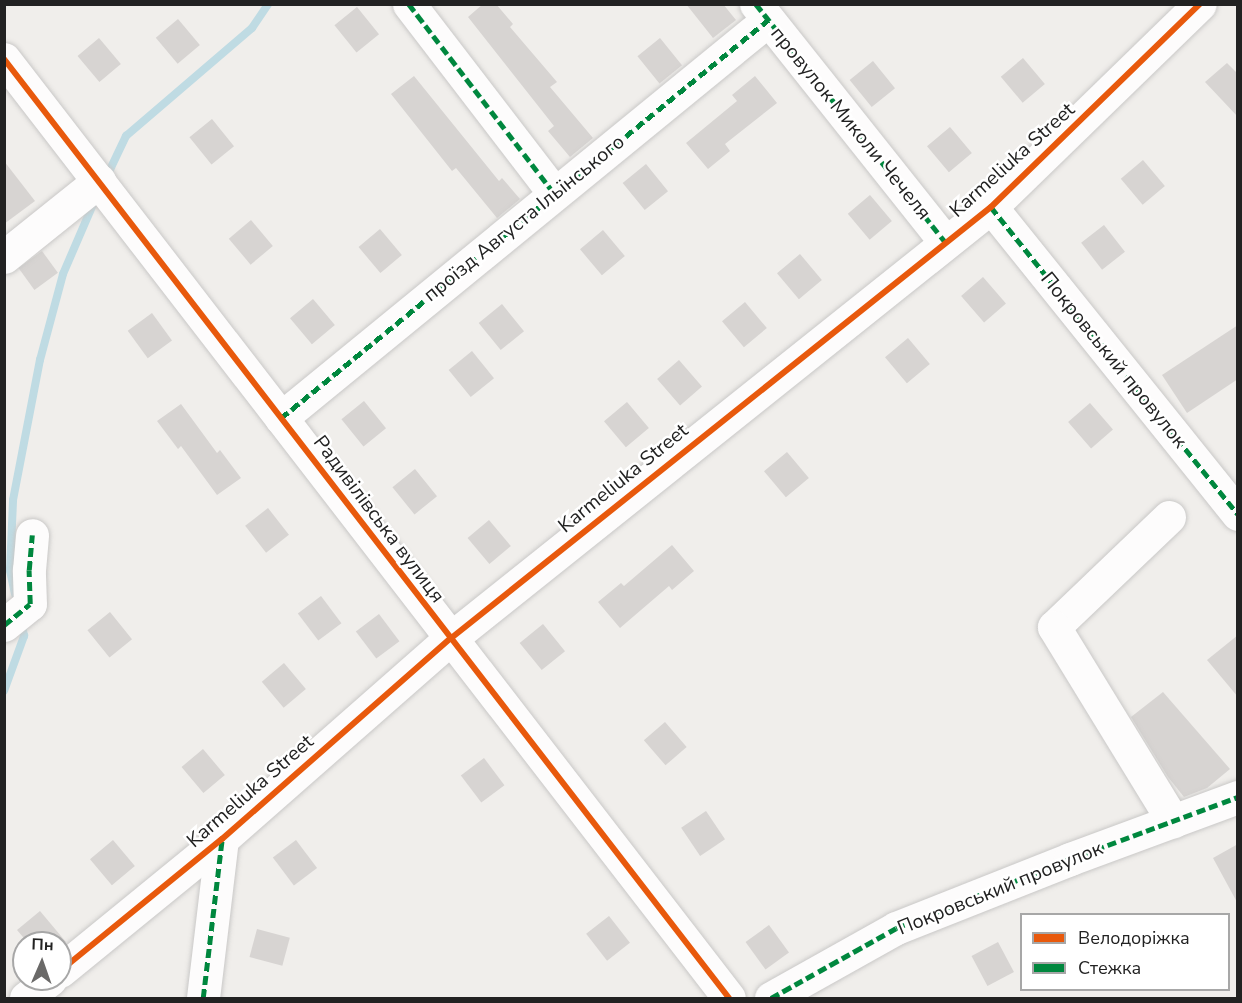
<!DOCTYPE html>
<html>
<head>
<meta charset="utf-8">
<style>
  body { margin:0 }
  #map { position:relative; width:1242px; height:1003px; overflow:hidden; background:#f0eeeb; font-family:"Nunito Sans",sans-serif }
  div>[style] { position:absolute }
  [style*='--x'] { left:calc(var(--x)*1px); top:calc(var(--y)*1px); width:calc(var(--w)*1px); rotate:calc(var(--a)*1deg) }
  .stream>* { height:8px; margin:-4px; padding:0 4px; transform-origin:4px; border-radius:4px; background:#bfdbe3 }
  .building>* { inset:0; background:#d7d4d2; transform-origin:0 0 }
  .roads { filter:drop-shadow(0 0 2px #c9c8c7) drop-shadow(0 0 2px #c9c8c7) }
  .minor>* { height:33px; margin:-16.5px; padding:0 16.5px; transform-origin:16.5px; border-radius:16.5px; background:#fdfcfc }
  .quiet>* { height:4.5px; margin-top:-2.25px; transform-origin:0; background:repeating-linear-gradient(90deg,#00873e 0 9px,transparent 0 13.5px) }
  .cycleway>* { height:6px; margin:-3px; padding:0 3px; transform-origin:3px; border-radius:3px; background:#e8590c }
  span { translate:-50% -50%; white-space:nowrap; text-align:center; line-height:1.15; -webkit-text-stroke:5px #fff; paint-order:stroke }
  .street-label { font-size:20px; color:#222 }
  .frame { position:absolute; inset:0; border:6px solid #222; pointer-events:none }
  .legend { position:absolute; left:1020px; top:913px; width:210px; height:78px; box-sizing:border-box; background:#fff; border:2px solid #a7a7a7; margin:0; padding:8px 10px; list-style:none; font-size:18px; color:#222 }
  .legend li { display:flex; align-items:center; gap:12px; height:30px }
  .legend b { width:30px; border:2px solid #a7a7a7 }
  .north { position:absolute; left:12px; top:931px; width:60px; height:60px; box-sizing:border-box; background:#fff; border:2px solid #a7a7a7; border-radius:50%; rotate:2deg; font-size:16px; font-weight:700; line-height:24px; text-align:center; color:#222 }
  .north::after { content:''; display:block; margin:auto; width:21px; height:27px; background:#6a6968; clip-path:polygon(50% 0,100% 100%,50% 72%,0 100%) }
</style>
</head>
<body>
<div id="map">
  <div class="stream">
    <div style="--x:106;--y:178;--w:47;--a:-64.5"></div>
    <div style="--x:126;--y:136;--w:166;--a:-40.6"></div>
    <div style="--x:252;--y:28;--w:29;--a:-56"></div>
    <div style="--x:15;--y:594;--w:25;--a:-102"></div>
    <div style="--x:10;--y:570;--w:70;--a:-87.5"></div>
    <div style="--x:13;--y:500;--w:143;--a:-79.1"></div>
    <div style="--x:40;--y:360;--w:89;--a:-75"></div>
    <div style="--x:63;--y:274;--w:78;--a:-66.7"></div>
    <div style="--x:4;--y:691;--w:59;--a:-70"></div>
    <div style="--x:24;--y:636;--w:15;--a:-101"></div>
  </div>
  <div class="building">
    <div style="clip-path:polygon(483px 4px,496px 4px,513px 24px,510px 27px,557px 82px,550px 87px,593px 138px,570px 157px,548px 131px,554px 126px,468px 17px)"></div>
    <div style="clip-path:polygon(686px 4px,723px 4px,736px 20px,713px 38px)"></div>
    <div style="left:357px;top:7px;width:35px;height:29px;rotate:51deg"></div>
    <div style="left:178px;top:19px;width:34px;height:29px;rotate:50deg"></div>
    <div style="left:99px;top:38px;width:34px;height:28px;rotate:50deg"></div>
    <div style="left:660px;top:38px;width:35px;height:29px;rotate:51deg"></div>
    <div style="left:1023px;top:58px;width:34px;height:29px;rotate:50deg"></div>
    <div style="left:873px;top:61px;width:35px;height:30px;rotate:51deg"></div>
    <div style="clip-path:polygon(1227px 63px,1238px 74px,1238px 117px,1205px 82px)"></div>
    <div style="clip-path:polygon(414px 76px,499px 181px,502px 178px,520px 199px,497px 218px,456px 168px,452px 171px,391px 94px)"></div>
    <div style="clip-path:polygon(755px 76px,777px 103px,725px 144px,730px 151px,708px 169px,686px 143px,737px 101px,732px 95px)"></div>
    <div style="left:212px;top:119px;width:35px;height:29px;rotate:51deg"></div>
    <div style="left:950px;top:127px;width:34px;height:30px;rotate:50deg"></div>
    <div style="left:1143px;top:160px;width:34px;height:29px;rotate:50deg"></div>
    <div style="clip-path:polygon(4px 161px,35px 201px,4px 224px)"></div>
    <div style="left:646px;top:164px;width:35px;height:30px;rotate:51deg"></div>
    <div style="left:870px;top:195px;width:34px;height:29px;rotate:50deg"></div>
    <div style="left:251px;top:220px;width:34px;height:29px;rotate:50deg"></div>
    <div style="left:1104px;top:225px;width:34px;height:29px;rotate:52deg"></div>
    <div style="left:380px;top:229px;width:34px;height:28px;rotate:50deg"></div>
    <div style="left:603px;top:230px;width:34px;height:30px;rotate:50deg"></div>
    <div style="left:42px;top:251px;width:27px;height:29px;rotate:54deg"></div>
    <div style="left:800px;top:254px;width:34px;height:30px;rotate:50deg"></div>
    <div style="left:983px;top:277px;width:35px;height:29px;rotate:49deg"></div>
    <div style="left:313px;top:299px;width:34px;height:30px;rotate:50deg"></div>
    <div style="left:745px;top:302px;width:34px;height:30px;rotate:50deg"></div>
    <div style="left:502px;top:304px;width:35px;height:30px;rotate:51deg"></div>
    <div style="left:152px;top:313px;width:34px;height:30px;rotate:54deg"></div>
    <div style="clip-path:polygon(1238px 325px,1238px 379px,1187px 413px,1162px 375px)"></div>
    <div style="left:908px;top:338px;width:34px;height:30px;rotate:50deg"></div>
    <div style="left:472px;top:351px;width:35px;height:30px;rotate:51deg"></div>
    <div style="left:679px;top:360px;width:35px;height:29px;rotate:49deg"></div>
    <div style="left:364px;top:401px;width:35px;height:29px;rotate:51deg"></div>
    <div style="left:627px;top:402px;width:34px;height:30px;rotate:50deg"></div>
    <div style="left:1090px;top:403px;width:35px;height:29px;rotate:49deg"></div>
    <div style="clip-path:polygon(181px 404px,217px 453px,220px 450px,241px 478px,217px 495px,181px 446px,178px 449px,157px 421px)"></div>
    <div style="left:787px;top:452px;width:34px;height:30px;rotate:50deg"></div>
    <div style="left:415px;top:469px;width:35px;height:29px;rotate:51deg"></div>
    <div style="left:268px;top:508px;width:34px;height:29px;rotate:52deg"></div>
    <div style="left:489px;top:520px;width:34px;height:28px;rotate:50deg"></div>
    <div style="clip-path:polygon(672px 545px,694px 571px,672px 590px,669px 586px,620px 628px,598px 602px,621px 583px,624px 586px)"></div>
    <div style="left:321px;top:596px;width:34px;height:29px;rotate:53deg"></div>
    <div style="left:110px;top:612px;width:35px;height:29px;rotate:51deg"></div>
    <div style="left:379px;top:614px;width:34px;height:29px;rotate:53deg"></div>
    <div style="left:543px;top:624px;width:35px;height:30px;rotate:51deg"></div>
    <div style="clip-path:polygon(1238px 635px,1238px 697px,1207px 660px)"></div>
    <div style="left:284px;top:663px;width:34px;height:29px;rotate:50deg"></div>
    <div style="clip-path:polygon(1163px 692px,1230px 769px,1207px 788px,1184px 797px,1168px 777px,1131px 717px)"></div>
    <div style="left:665px;top:722px;width:33px;height:28px;rotate:49deg"></div>
    <div style="left:203px;top:749px;width:34px;height:28px;rotate:50deg"></div>
    <div style="left:484px;top:758px;width:34px;height:29px;rotate:53deg"></div>
    <div style="left:706px;top:811px;width:34px;height:30px;rotate:56deg"></div>
    <div style="left:113px;top:840px;width:34px;height:30px;rotate:50deg"></div>
    <div style="left:296px;top:840px;width:35px;height:29px;rotate:53deg"></div>
    <div style="clip-path:polygon(1238px 844px,1238px 904px,1213px 858px)"></div>
    <div style="clip-path:polygon(40px 911px,66px 942px,65px 943px,28px 943px,17px 930px)"></div>
    <div style="left:609px;top:916px;width:34px;height:29px;rotate:52deg"></div>
    <div style="left:769px;top:925px;width:34px;height:29px;rotate:54deg"></div>
    <div style="left:257px;top:929px;width:34px;height:29px;rotate:15deg"></div>
    <div style="left:998px;top:942px;width:34px;height:30px;rotate:62deg"></div>
  </div>
  <div class="roads">
    <div class="minor">
      <div style="--x:409;--y:4;--w:238;--a:52.5"></div>
      <div style="--x:756;--y:4;--w:304;--a:51.5"></div>
      <div style="--x:4;--y:59;--w:1186;--a:52.33"></div>
      <div style="--x:991;--y:207;--w:394;--a:51.2"></div>
      <div style="--x:4;--y:257;--w:122;--a:-38.7"></div>
      <div style="--x:281;--y:418;--w:629;--a:-39.26"></div>
      <div style="--x:1169;--y:517;--w:159;--a:136.3"></div>
      <div style="--x:1054;--y:627;--w:228;--a:58.5"></div>
      <div style="--x:4;--y:625;--w:33;--a:-39"></div>
      <div style="--x:30;--y:604;--w:34;--a:-92"></div>
      <div style="--x:29;--y:570;--w:35;--a:-85"></div>
      <div style="--x:60;--y:971;--w:209;--a:-39.2"></div>
      <div style="--x:222;--y:839;--w:303;--a:-41.3"></div>
      <div style="--x:450;--y:639;--w:692;--a:-38.61"></div>
      <div style="--x:991;--y:207;--w:291;--a:-44.2"></div>
      <div style="--x:26;--y:998;--w:31;--a:-38"></div>
      <div style="--x:203;--y:998;--w:160;--a:-83.2"></div>
      <div style="--x:771;--y:998;--w:143;--a:-29.2"></div>
      <div style="--x:896;--y:928;--w:187;--a:-21.6"></div>
      <div style="--x:1070;--y:859;--w:179;--a:-20.3"></div>
    </div>
  </div>
  <div class="quiet">
    <div style="--x:409;--y:4;--w:238;--a:52.5"></div>
    <div style="--x:756;--y:4;--w:304;--a:51.5"></div>
    <div style="--x:991;--y:207;--w:394;--a:51.2"></div>
    <div style="--x:281;--y:418;--w:629;--a:-39.26"></div>
    <div style="--x:4;--y:625;--w:33;--a:-39"></div>
    <div style="--x:30;--y:604;--w:34;--a:-92"></div>
    <div style="--x:29;--y:570;--w:35;--a:-85"></div>
    <div style="--x:203;--y:998;--w:160;--a:-83.2"></div>
    <div style="--x:771;--y:998;--w:143;--a:-29.2"></div>
    <div style="--x:896;--y:928;--w:187;--a:-21.6"></div>
    <div style="--x:1070;--y:859;--w:179;--a:-20.3"></div>
  </div>
  <div class="cycleway">
    <div style="--x:4;--y:59;--w:1186;--a:52.33"></div>
    <div style="--x:60;--y:971;--w:209;--a:-39.2"></div>
    <div style="--x:222;--y:839;--w:303;--a:-41.3"></div>
    <div style="--x:450;--y:639;--w:692;--a:-38.61"></div>
    <div style="--x:991;--y:207;--w:291;--a:-44.2"></div>
  </div>
  <div class="street-label">
    <span style="left:851px;top:123px;rotate:51deg">провулок Миколи Чечеля</span>
    <span style="left:1012px;top:160px;rotate:-42deg">Karmeliuka Street</span>
    <span style="left:524px;top:218px;rotate:-39deg">проїзд Августа Ільїнського</span>
    <span style="left:1114px;top:360px;rotate:51deg">Покровський провулок</span>
    <span style="left:623px;top:478px;rotate:-39deg">Karmeliuka Street</span>
    <span style="left:379px;top:519px;rotate:53deg">Радивілівська вулиця</span>
    <span style="left:250px;top:791px;rotate:-41deg">Karmeliuka Street</span>
    <span style="left:1000px;top:888px;rotate:-22deg">Покровський провулок</span>
  </div>
  <div class="frame"></div>
  <ul class="legend">
  <li><b style="height:8px;background:#e8590c"></b>Велодоріжка</li>
  <li><b style="height:8px;background:#00873e"></b>Стежка</li>
  </ul>
  <div class="north">Пн</div>
</div>
</body>
</html>
